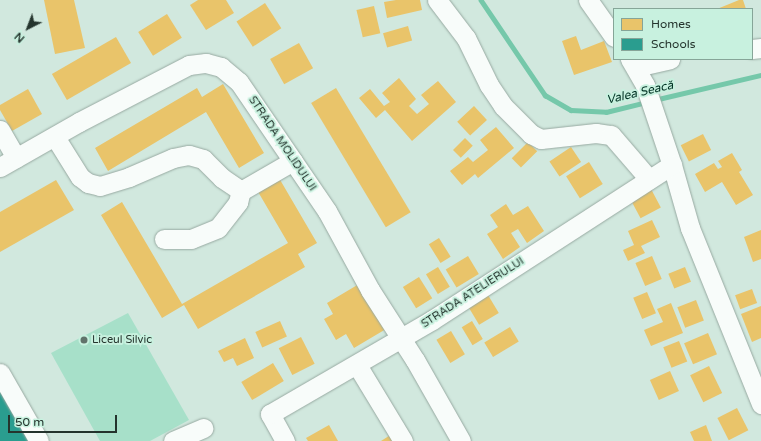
<!DOCTYPE html>
<html>
<head>
<meta charset="utf-8">
<style>
  body { margin:0 }
  #map { position:relative; width:761px; height:441px; overflow:hidden; background:#d1e8de; font-family:"Varela Round",sans-serif }
  div>[style] { position:absolute }
  [style*='--x'] { left:calc(var(--x)*1px); top:calc(var(--y)*1px); width:calc(var(--w)*1px); rotate:calc(var(--a)*1deg) }
  .green>* { inset:0; background:#a7e0c9 }
  .homes>* { inset:0; background:#e9c46a; transform-origin:0 0 }
  .schools>* { inset:0; background:#2a9d8f }
  .stream>* { height:4.5px; margin:-2.25px; padding:0 2.25px; transform-origin:2.25px; border-radius:2.25px; background:#75c8aa }
  .roads { filter:drop-shadow(0 0 1px #97a9a1) drop-shadow(0 0 1px #97a9a1) }
  .minor>* { height:19px; margin:-9.5px; padding:0 9.5px; transform-origin:9.5px; border-radius:9.5px; background:#f8fcfa }
  .dots>* { width:11px; height:11px; translate:-50% -50%; box-sizing:border-box; border:2px solid #c8f1df; border-radius:50% }
  span { translate:-50% -50%; white-space:nowrap; text-align:center; line-height:1.15; -webkit-text-stroke:4px #c8f1df; paint-order:stroke }
  .street-label { font-size:11px; color:#24342d }
  .poi-label { font-size:11px; color:#24342d }
  .left { translate:0 -50%; text-align:left }
  .water-label { font-size:12px; color:#003223; font-style:italic }
  .legend { position:absolute; left:613px; top:8px; width:140px; height:52px; box-sizing:border-box; background:#c8f1df; border:1px solid #86a598; margin:0; padding:5px 7px; list-style:none; font-size:12px; color:#24342d }
  .legend li { display:flex; align-items:center; gap:8px; height:20px }
  .legend b { width:20px; border:1px solid #86a598 }
  .north { position:absolute; left:8px; top:8px; width:40px; height:40px; -webkit-text-stroke:3px #c8f1df; paint-order:stroke; rotate:222deg; font-size:11px; font-weight:700; line-height:16px; text-align:center; color:#24342d }
  .north::after { content:''; display:block; margin:auto; width:14px; height:18px; background:#24342d; clip-path:polygon(50% 0,100% 100%,50% 72%,0 100%) }
  .scale { position:absolute; left:8px; top:415px; width:109px; height:18px; box-sizing:border-box; border:2px solid #24342d; border-top:0; padding-left:5px; font-size:12px; line-height:14px; white-space:nowrap; color:#24342d; -webkit-text-stroke:3px #c8f1df; paint-order:stroke }
</style>
</head>
<body>
<div id="map">
  <div class="green">
    <div style="clip-path:polygon(128px 313px,189px 420px,150px 441px,100px 441px,51px 353px)"></div>
  </div>
  <div class="homes">
    <div style="clip-path:polygon(44px 0,74px 0,85px 48px,55px 54px)"></div>
    <div style="clip-path:polygon(198px 0,226px 0,234px 13px,206px 30px,190px 5px)"></div>
    <div style="clip-path:polygon(396px 0,420px 0,422px 10px,387px 18px,384px 2px)"></div>
    <div style="clip-path:polygon(739px 0,743px 0,746px 9px,717px 9px)"></div>
    <div style="left:265px;top:3px;width:30px;height:34px;rotate:57deg"></div>
    <div style="left:374px;top:6px;width:28px;height:18px;rotate:77deg"></div>
    <div style="left:167px;top:14px;width:28px;height:34px;rotate:58deg"></div>
    <div style="left:408px;top:26px;width:15px;height:26px;rotate:74deg"></div>
    <div style="clip-path:polygon(576px 36px,581px 50px,604px 41px,612px 62px,574px 75px,562px 41px)"></div>
    <div style="left:116px;top:37px;width:30px;height:74px;rotate:60deg"></div>
    <div style="left:299px;top:43px;width:29px;height:33px;rotate:61deg"></div>
    <div style="clip-path:polygon(399px 78px,416px 99px,409px 106px,417px 114px,429px 104px,421px 95px,438px 81px,456px 102px,412px 141px,385px 110px,376px 118px,359px 98px,370px 89px,384px 106px,390px 102px,382px 93px)"></div>
    <div style="clip-path:polygon(223px 84px,264px 153px,239px 168px,206px 112px,108px 171px,95px 148px,197px 88px,202px 97px)"></div>
    <div style="left:336px;top:88px;width:145px;height:29px;rotate:59deg"></div>
    <div style="clip-path:polygon(28px 89px,42px 114px,12px 131px,0 110px,0 105px)"></div>
    <div style="left:474px;top:106px;width:19px;height:23px;rotate:47deg"></div>
    <div style="clip-path:polygon(496px 127px,514px 148px,478px 178px,475px 174px,462px 185px,450px 171px,468px 157px,473px 162px,488px 150px,480px 140px)"></div>
    <div style="left:703px;top:134px;width:18px;height:25px;rotate:63deg"></div>
    <div style="left:465px;top:138px;width:11px;height:17px;rotate:45deg"></div>
    <div style="left:528px;top:142px;width:13px;height:23px;rotate:45deg"></div>
    <div style="left:571px;top:147px;width:18px;height:26px;rotate:56deg"></div>
    <div style="clip-path:polygon(732px 153px,742px 170px,739px 172px,753px 195px,736px 205px,722px 182px,705px 192px,695px 174px,714px 163px,718px 169px,722px 167px,718px 161px)"></div>
    <div style="left:589px;top:162px;width:26px;height:27px;rotate:58deg"></div>
    <div style="clip-path:polygon(279px 178px,317px 243px,298px 254px,305px 267px,198px 329px,184px 305px,162px 318px,101px 215px,122px 202px,182px 304px,288px 243px,257px 190px)"></div>
    <div style="clip-path:polygon(56px 180px,74px 210px,0 252px,0 212px)"></div>
    <div style="left:651px;top:189px;width:21px;height:23px;rotate:62deg"></div>
    <div style="clip-path:polygon(506px 204px,513px 215px,528px 206px,544px 231px,527px 243px,518px 229px,511px 233px,520px 247px,503px 259px,487px 234px,498px 227px,490px 215px)"></div>
    <div style="clip-path:polygon(652px 220px,660px 237px,641px 246px,645px 253px,628px 261px,623px 250px,634px 245px,628px 231px)"></div>
    <div style="clip-path:polygon(761px 230px,761px 259px,753px 262px,744px 237px)"></div>
    <div style="left:439px;top:238px;width:22px;height:12px;rotate:58deg"></div>
    <div style="left:468px;top:256px;width:21px;height:26px;rotate:59deg"></div>
    <div style="left:652px;top:256px;width:25px;height:18px;rotate:67deg"></div>
    <div style="left:438px;top:267px;width:23px;height:14px;rotate:59deg"></div>
    <div style="left:685px;top:267px;width:16px;height:18px;rotate:68deg"></div>
    <div style="left:419px;top:277px;width:25px;height:19px;rotate:58deg"></div>
    <div style="clip-path:polygon(359px 284px,386px 329px,354px 348px,346px 334px,336px 340px,324px 319px,333px 314px,327px 303px)"></div>
    <div style="left:752px;top:289px;width:15px;height:18px;rotate:70deg"></div>
    <div style="left:647px;top:292px;width:23px;height:15px;rotate:67deg"></div>
    <div style="left:488px;top:295px;width:21px;height:23px;rotate:59deg"></div>
    <div style="left:696px;top:300px;width:22px;height:20px;rotate:69deg"></div>
    <div style="clip-path:polygon(671px 303px,683px 333px,651px 346px,644px 330px,663px 322px,657px 309px)"></div>
    <div style="clip-path:polygon(761px 306px,761px 338px,752px 342px,741px 314px)"></div>
    <div style="left:280px;top:321px;width:17px;height:27px;rotate:66deg"></div>
    <div style="left:472px;top:321px;width:21px;height:12px;rotate:59deg"></div>
    <div style="left:510px;top:327px;width:17px;height:30px;rotate:59deg"></div>
    <div style="left:451px;top:331px;width:27px;height:17px;rotate:59deg"></div>
    <div style="left:708px;top:333px;width:23px;height:26px;rotate:67deg"></div>
    <div style="left:301px;top:337px;width:30px;height:25px;rotate:63deg"></div>
    <div style="clip-path:polygon(245px 338px,254px 358px,237px 366px,233px 358px,224px 362px,218px 351px)"></div>
    <div style="left:679px;top:341px;width:22px;height:17px;rotate:68deg"></div>
    <div style="left:273px;top:363px;width:21px;height:37px;rotate:59deg"></div>
    <div style="left:709px;top:366px;width:30px;height:21px;rotate:64deg"></div>
    <div style="left:670px;top:371px;width:22px;height:22px;rotate:66deg"></div>
    <div style="left:737px;top:408px;width:25px;height:22px;rotate:63deg"></div>
    <div style="clip-path:polygon(329px 425px,338px 441px,308px 441px,306px 438px)"></div>
    <div style="clip-path:polygon(706px 425px,712px 441px,694px 441px,690px 432px)"></div>
    <div style="clip-path:polygon(392px 434px,396px 441px,381px 441px)"></div>
  </div>
  <div class="schools">
    <div style="clip-path:polygon(0 388px,31px 441px,0 441px)"></div>
  </div>
  <div class="stream">
    <div style="--x:481;--y:0;--w:115;--a:56"></div>
    <div style="--x:545;--y:95;--w:30;--a:30"></div>
    <div style="--x:571;--y:110;--w:35;--a:3"></div>
    <div style="--x:606;--y:112;--w:42;--a:-13.7"></div>
    <div style="--x:654;--y:100;--w:110;--a:-13.2"></div>
  </div>
  <div class="roads">
    <div class="minor">
      <div style="--x:437;--y:0;--w:48;--a:52.7"></div>
      <div style="--x:466;--y:38;--w:52;--a:63.9"></div>
      <div style="--x:489;--y:85;--w:25;--a:56"></div>
      <div style="--x:503;--y:106;--w:40;--a:45"></div>
      <div style="--x:531;--y:134;--w:11;--a:27"></div>
      <div style="--x:541;--y:139;--w:55;--a:-6.2"></div>
      <div style="--x:596;--y:133;--w:15;--a:8"></div>
      <div style="--x:611;--y:135;--w:58;--a:49.2"></div>
      <div style="--x:588;--y:0;--w:45;--a:54.9"></div>
      <div style="--x:752;--y:49;--w:9;--a:-6"></div>
      <div style="--x:630;--y:59;--w:30;--a:60"></div>
      <div style="--x:645;--y:85;--w:84;--a:71.4"></div>
      <div style="--x:672;--y:165;--w:66;--a:74.1"></div>
      <div style="--x:690;--y:228;--w:190;--a:68"></div>
      <div style="--x:636;--y:67;--w:35;--a:-13"></div>
      <div style="--x:0;--y:130;--w:32;--a:60"></div>
      <div style="--x:55;--y:137;--w:47;--a:58"></div>
      <div style="--x:80;--y:177;--w:10;--a:37"></div>
      <div style="--x:88;--y:183;--w:12;--a:14"></div>
      <div style="--x:100;--y:186;--w:30;--a:-17"></div>
      <div style="--x:129;--y:177;--w:48;--a:-23.4"></div>
      <div style="--x:173;--y:158;--w:16;--a:-11"></div>
      <div style="--x:189;--y:155;--w:15;--a:16"></div>
      <div style="--x:203;--y:159;--w:27;--a:45"></div>
      <div style="--x:222;--y:178;--w:23;--a:34"></div>
      <div style="--x:241;--y:191;--w:60;--a:-30"></div>
      <div style="--x:0;--y:167;--w:91;--a:-29.7"></div>
      <div style="--x:79;--y:122;--w:124;--a:-27.4"></div>
      <div style="--x:189;--y:65;--w:17;--a:-7"></div>
      <div style="--x:206;--y:63;--w:16;--a:15"></div>
      <div style="--x:221;--y:67;--w:23;--a:40"></div>
      <div style="--x:239;--y:82;--w:156;--a:55.7"></div>
      <div style="--x:327;--y:211;--w:90;--a:61.4"></div>
      <div style="--x:370;--y:290;--w:83;--a:57.3"></div>
      <div style="--x:415;--y:360;--w:93;--a:60.4"></div>
      <div style="--x:164;--y:239;--w:27;--a:0"></div>
      <div style="--x:191;--y:239;--w:29;--a:-22"></div>
      <div style="--x:218;--y:228;--w:33;--a:-52"></div>
      <div style="--x:238;--y:202;--w:11;--a:-75"></div>
      <div style="--x:357;--y:365;--w:89;--a:58.8"></div>
      <div style="--x:0;--y:373;--w:78;--a:60.2"></div>
      <div style="--x:173;--y:441;--w:33;--a:-23"></div>
      <div style="--x:285;--y:441;--w:31;--a:-119"></div>
      <div style="--x:270;--y:414;--w:187;--a:-30.1"></div>
      <div style="--x:432;--y:320;--w:286;--a:-32.9"></div>
    </div>
  </div>
  <div class="dots">
    <div style="left:84px;top:340px;background:#61736b"></div>
  </div>
  <div class="street-label">
    <span style="left:282px;top:144px;rotate:56deg">STRADA MOLIDULUI</span>
    <span style="left:473px;top:293px;rotate:-33deg">STRADA ATELIERULUI</span>
  </div>
  <div class="poi-label">
    <span class="left" style="left:92px;top:340px">Liceul Silvic</span>
  </div>
  <div class="water-label">
    <span style="left:640px;top:93px;rotate:-13deg">Valea Seacă</span>
  </div>
  <ul class="legend">
  <li><b style="height:11px;background:#e9c46a"></b>Homes</li>
  <li><b style="height:11px;background:#2a9d8f"></b>Schools</li>
  </ul>
  <div class="north">N</div>
  <div class="scale">50 m</div>
</div>
</body>
</html>
